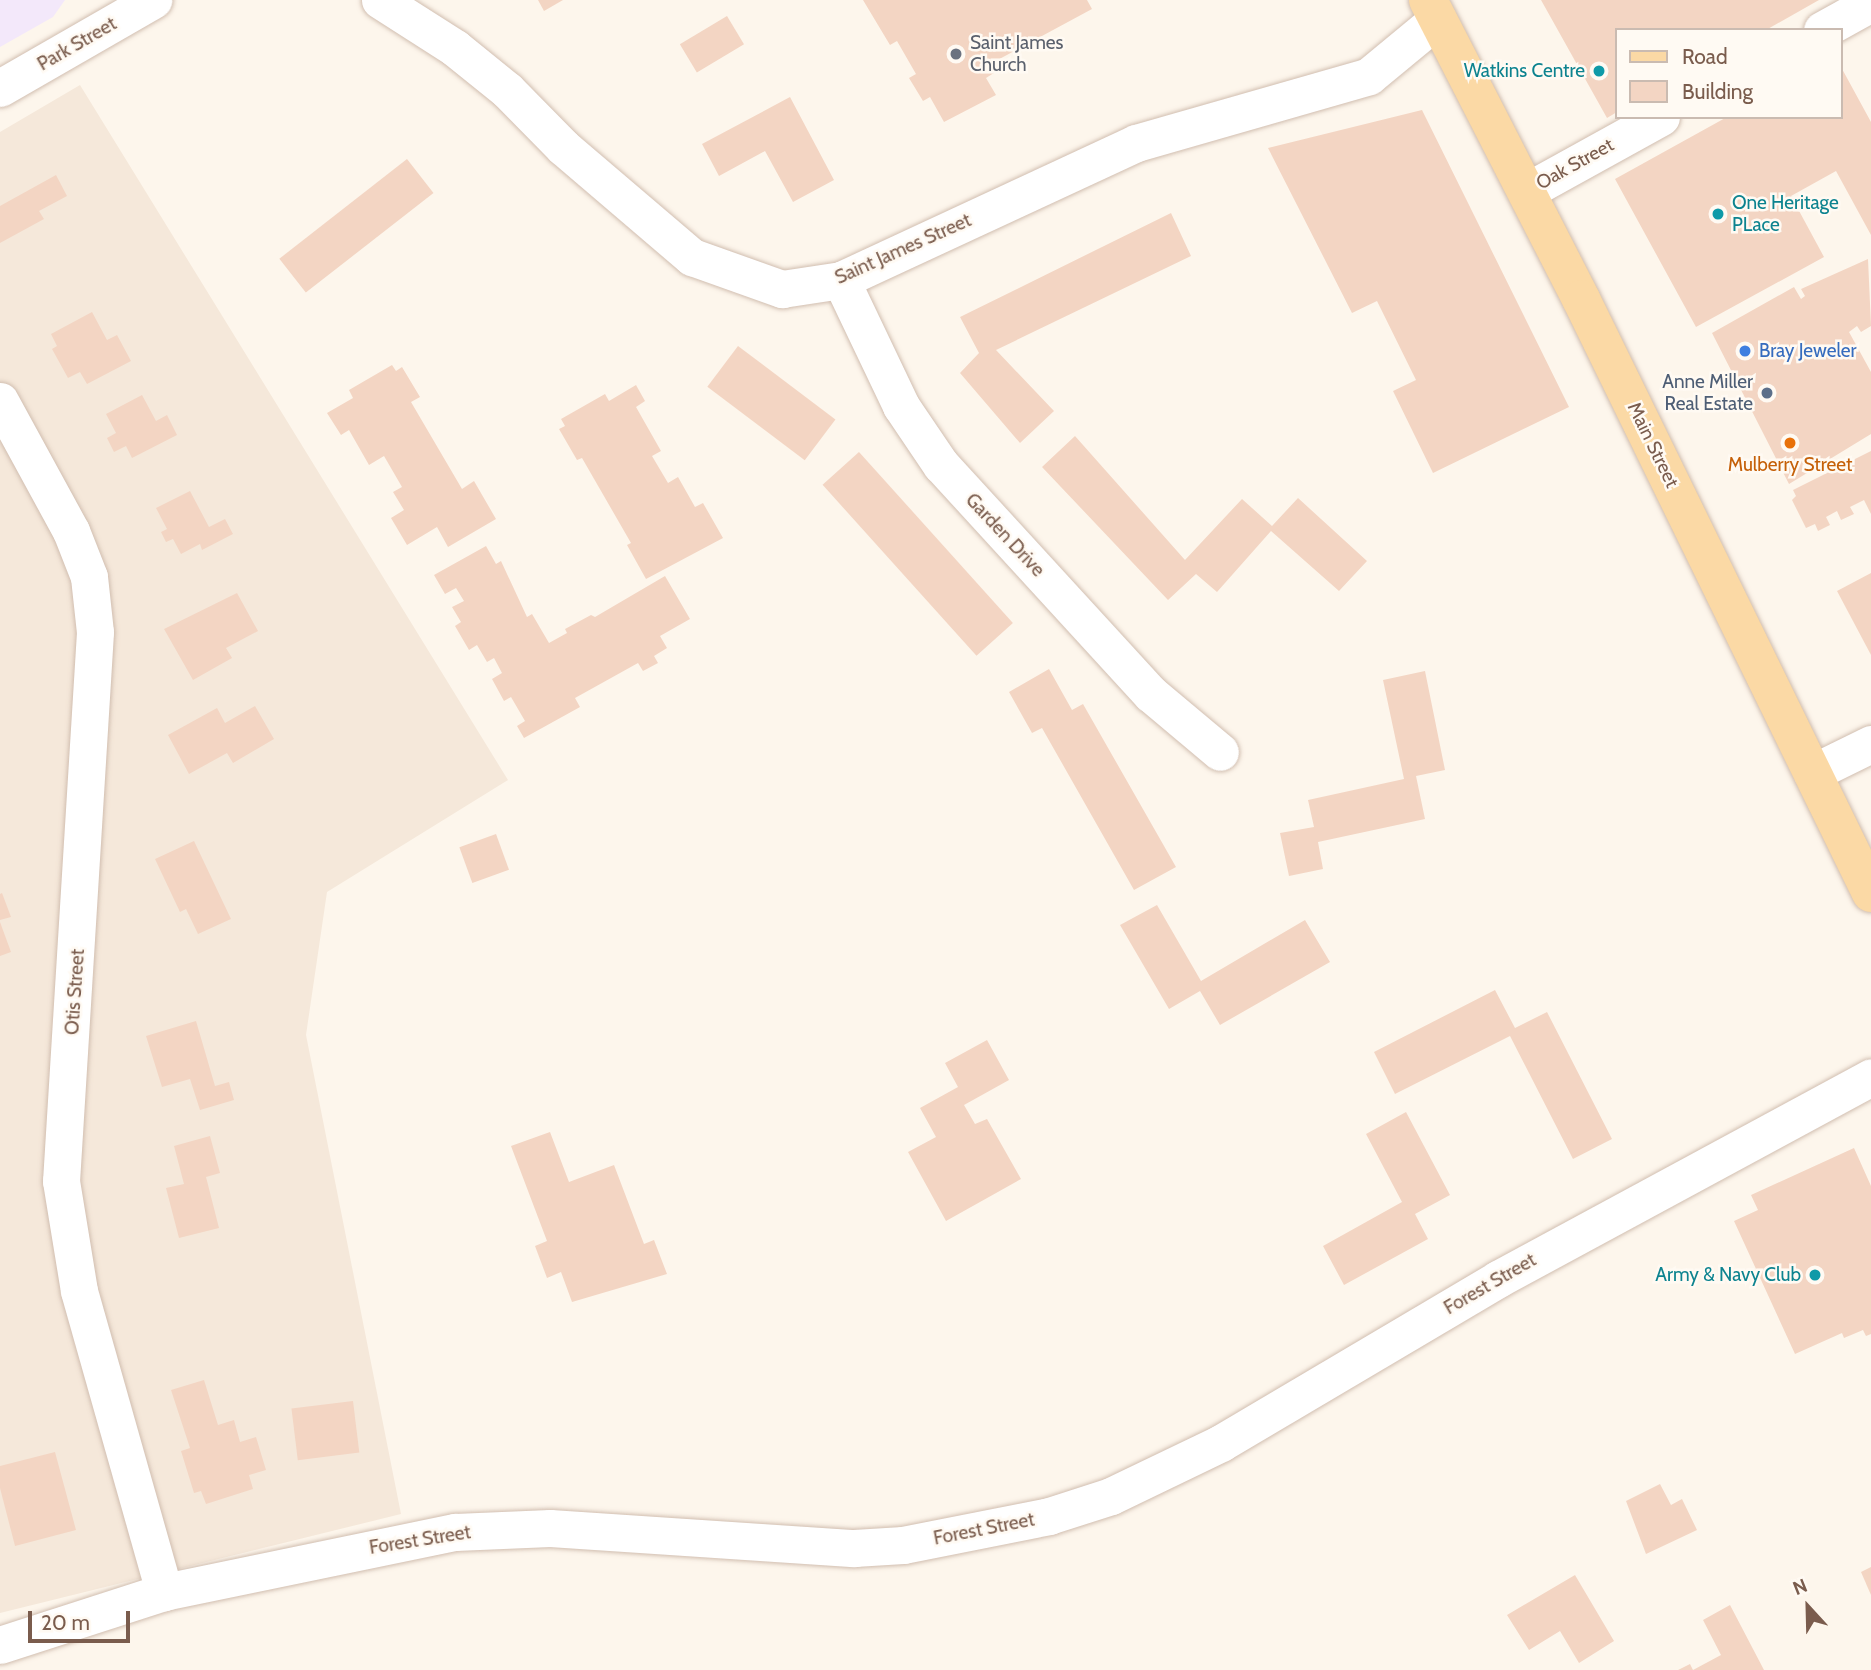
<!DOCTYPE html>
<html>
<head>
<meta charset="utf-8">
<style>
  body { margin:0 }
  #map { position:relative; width:1871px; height:1670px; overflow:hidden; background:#fdf6ec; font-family:Cabin,sans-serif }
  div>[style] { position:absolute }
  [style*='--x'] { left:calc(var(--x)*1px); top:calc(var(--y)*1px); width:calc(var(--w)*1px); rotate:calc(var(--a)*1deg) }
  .residential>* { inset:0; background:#f5e8da }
  .education>* { inset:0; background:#f3e8fa }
  .building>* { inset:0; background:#f3d5c3; transform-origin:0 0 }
  .roads { filter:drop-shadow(0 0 2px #d1beb0) drop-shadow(0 0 2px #d1beb0) }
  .minor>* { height:37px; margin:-18.5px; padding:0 18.5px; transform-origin:18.5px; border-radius:18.5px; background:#fff }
  .primary>* { height:38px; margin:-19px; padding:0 19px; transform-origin:19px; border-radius:19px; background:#fbd9a5 }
  .dots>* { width:19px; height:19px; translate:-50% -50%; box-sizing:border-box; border:4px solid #fffaf3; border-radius:50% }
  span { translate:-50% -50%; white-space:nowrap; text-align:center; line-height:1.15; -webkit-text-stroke:5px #fffaf3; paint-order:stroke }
  .worship-label { font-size:19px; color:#5b616d }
  .left { translate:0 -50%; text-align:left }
  .street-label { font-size:19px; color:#7a5c4d }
  .culture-label { font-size:19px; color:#0d838f }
  .right { translate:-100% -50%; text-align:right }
  .shop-label { font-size:19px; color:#366cbe }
  .service-label { font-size:19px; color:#4e5e75 }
  .food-label { font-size:19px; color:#c56008 }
  .legend { position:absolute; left:1615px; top:28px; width:228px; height:91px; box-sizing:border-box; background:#fffaf3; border:2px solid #cabbb1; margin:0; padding:9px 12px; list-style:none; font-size:21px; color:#7a5c4d }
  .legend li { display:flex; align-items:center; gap:14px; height:35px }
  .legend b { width:35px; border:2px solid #cabbb1 }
  .north { position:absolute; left:1773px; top:1572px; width:70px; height:70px; -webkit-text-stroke:5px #fffaf3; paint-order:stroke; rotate:338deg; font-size:19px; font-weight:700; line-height:28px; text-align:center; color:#7a5c4d }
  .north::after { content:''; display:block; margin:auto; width:24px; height:32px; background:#7a5c4d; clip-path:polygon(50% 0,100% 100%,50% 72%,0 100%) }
  .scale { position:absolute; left:28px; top:1611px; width:102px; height:32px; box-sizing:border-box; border:4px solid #7a5c4d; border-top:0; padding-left:9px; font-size:21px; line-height:24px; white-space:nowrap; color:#7a5c4d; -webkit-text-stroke:5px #fffaf3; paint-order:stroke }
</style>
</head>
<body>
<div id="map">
  <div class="residential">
    <div style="clip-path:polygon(80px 85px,508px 780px,327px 892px,306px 1035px,401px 1514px,0 1613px,0 132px)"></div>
  </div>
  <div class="education">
    <div style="clip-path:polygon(0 0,65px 0,53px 17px,0 47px)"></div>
  </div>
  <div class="building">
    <div style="clip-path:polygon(538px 0,563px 0,544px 11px)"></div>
    <div style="clip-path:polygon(863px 0,1087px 0,1092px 9px,992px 63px,997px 71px,986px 78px,996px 95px,944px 122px,930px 97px,923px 101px,909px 78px,916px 74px,897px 41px,890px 45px)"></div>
    <div style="clip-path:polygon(1541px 0,1819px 0,1766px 30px,1617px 30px,1617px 112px,1607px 118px)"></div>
    <div style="left:727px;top:16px;width:33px;height:55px;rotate:59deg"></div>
    <div style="clip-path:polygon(1841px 67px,1871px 122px,1871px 235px,1836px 171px,1791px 196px,1824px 257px,1696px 327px,1615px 179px,1727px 117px,1841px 117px)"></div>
    <div style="clip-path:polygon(790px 97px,834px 180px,793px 202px,765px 151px,719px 176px,702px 144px)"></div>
    <div style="clip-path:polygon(1422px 110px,1569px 407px,1433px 473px,1393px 391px,1416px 380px,1377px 301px,1352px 313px,1268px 148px)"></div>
    <div style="left:407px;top:159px;width:43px;height:162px;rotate:52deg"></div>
    <div style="clip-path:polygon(56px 175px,67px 196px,39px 211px,44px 219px,0 243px,0 206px)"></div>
    <div style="clip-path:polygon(1171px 213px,1191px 256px,996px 350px,1054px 411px,1020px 443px,960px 373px,979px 353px,960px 317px)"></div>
    <div style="clip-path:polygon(1868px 259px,1871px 326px,1861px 332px,1857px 326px,1849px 332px,1871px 372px,1871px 434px,1789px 484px,1712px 333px,1794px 287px,1801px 299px,1805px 296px,1801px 289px)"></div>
    <div style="clip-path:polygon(92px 312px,107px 340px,117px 335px,131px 361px,87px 384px,80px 372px,68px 378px,52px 349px,57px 346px,51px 334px)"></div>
    <div style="left:738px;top:346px;width:122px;height:51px;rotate:37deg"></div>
    <div style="clip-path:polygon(392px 365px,396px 371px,402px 367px,420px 397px,411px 402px,462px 489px,474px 481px,496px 519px,448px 547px,437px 527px,407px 545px,391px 518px,404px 510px,393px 492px,402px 487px,384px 456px,369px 465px,349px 430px,341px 435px,327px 413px,353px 398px,349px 390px)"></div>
    <div style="clip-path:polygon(636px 385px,645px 401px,636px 407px,661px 451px,652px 456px,668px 483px,678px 477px,695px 507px,703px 503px,723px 538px,646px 579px,627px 545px,631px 543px,582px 458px,577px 460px,559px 429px,565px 426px,561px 419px,605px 394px,609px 401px)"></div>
    <div style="clip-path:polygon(142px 395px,156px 421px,167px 415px,177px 435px,132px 458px,126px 446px,114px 452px,107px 438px,116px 433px,106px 414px)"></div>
    <div style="clip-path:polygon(1075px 436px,1185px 560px,1242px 499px,1272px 526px,1298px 498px,1367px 561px,1339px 591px,1271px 531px,1217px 592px,1196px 574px,1168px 600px,1042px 467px)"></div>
    <div style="clip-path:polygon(1871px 451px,1871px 514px,1864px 500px,1850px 507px,1854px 514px,1841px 520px,1837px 511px,1826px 517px,1830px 525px,1818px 531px,1815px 524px,1806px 528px,1792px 500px,1796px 496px,1793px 490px)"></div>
    <div style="left:859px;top:452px;width:230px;height:49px;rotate:48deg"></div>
    <div style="clip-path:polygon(190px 491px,209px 527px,225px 519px,233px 534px,202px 550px,200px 544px,181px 554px,173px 539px,166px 542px,161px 532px,167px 529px,156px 508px)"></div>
    <div style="clip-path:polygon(486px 546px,496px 564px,501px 561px,527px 617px,532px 614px,549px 643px,567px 633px,565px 629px,591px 615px,595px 617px,665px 576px,690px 619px,660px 636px,667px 648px,654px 656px,658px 663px,643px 671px,638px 663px,575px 698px,580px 707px,524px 738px,517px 726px,525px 721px,511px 697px,504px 701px,492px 679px,502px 673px,494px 658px,487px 662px,477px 645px,469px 650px,455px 626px,461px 622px,452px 607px,464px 601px,456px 588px,445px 594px,434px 575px)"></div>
    <div style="clip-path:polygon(1871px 573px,1871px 655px,1837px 591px)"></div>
    <div style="clip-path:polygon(237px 593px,258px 631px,226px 648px,232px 658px,193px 680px,164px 629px)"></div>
    <div style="clip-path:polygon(1049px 669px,1072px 710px,1083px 704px,1176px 867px,1134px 890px,1042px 728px,1032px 733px,1009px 692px)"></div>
    <div style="clip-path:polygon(1425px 671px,1445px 770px,1416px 776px,1425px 819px,1318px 842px,1323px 869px,1289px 876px,1280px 833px,1314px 827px,1308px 800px,1404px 779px,1383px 680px)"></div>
    <div style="clip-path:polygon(255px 706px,274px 739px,233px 763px,227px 753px,189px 774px,168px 735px,217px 708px,225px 723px)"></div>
    <div style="left:496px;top:834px;width:38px;height:39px;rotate:70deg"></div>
    <div style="clip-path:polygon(194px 841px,231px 919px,198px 934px,186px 909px,180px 912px,155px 859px)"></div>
    <div style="clip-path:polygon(2px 893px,11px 917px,0 920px,0 894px)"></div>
    <div style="clip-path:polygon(1157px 905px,1201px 981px,1305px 920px,1330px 962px,1220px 1025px,1200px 991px,1169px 1009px,1120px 925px)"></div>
    <div style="clip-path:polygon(0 922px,11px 952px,0 956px)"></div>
    <div style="clip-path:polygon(1495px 990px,1515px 1028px,1547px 1012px,1612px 1139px,1573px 1159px,1510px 1036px,1395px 1094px,1374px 1052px)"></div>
    <div style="clip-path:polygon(196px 1021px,215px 1086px,229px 1082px,234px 1100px,200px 1110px,190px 1079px,162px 1087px,146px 1036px)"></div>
    <div style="clip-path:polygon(987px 1040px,1009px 1080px,964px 1105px,975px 1124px,987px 1119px,1021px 1179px,946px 1221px,908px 1152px,936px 1137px,920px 1108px,958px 1087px,945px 1063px)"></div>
    <div style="clip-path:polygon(1406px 1112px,1450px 1195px,1415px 1214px,1428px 1239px,1344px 1285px,1323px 1246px,1402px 1202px,1366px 1134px)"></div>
    <div style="clip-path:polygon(550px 1132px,569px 1182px,614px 1165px,644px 1244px,654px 1240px,667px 1274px,572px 1302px,561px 1272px,547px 1278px,535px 1246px,547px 1241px,511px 1146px)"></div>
    <div style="clip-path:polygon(210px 1136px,220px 1173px,206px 1177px,219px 1228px,179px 1238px,166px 1188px,184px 1184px,174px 1146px)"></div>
    <div style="clip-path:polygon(1854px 1148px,1871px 1186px,1871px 1334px,1866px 1336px,1863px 1330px,1844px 1338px,1842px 1333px,1795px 1354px,1734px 1221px,1758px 1210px,1751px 1195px)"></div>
    <div style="clip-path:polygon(204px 1380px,218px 1425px,234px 1420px,240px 1442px,256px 1437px,266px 1470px,249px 1475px,253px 1489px,206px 1504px,201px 1491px,194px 1493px,181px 1451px,190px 1448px,171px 1390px)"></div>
    <div style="left:353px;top:1401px;width:52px;height:62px;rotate:83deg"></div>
    <div style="clip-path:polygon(55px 1452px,76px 1530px,15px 1546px,0 1488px,0 1466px)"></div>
    <div style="clip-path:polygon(1660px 1484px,1671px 1505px,1682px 1499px,1697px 1530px,1646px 1554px,1626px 1501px)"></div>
    <div style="clip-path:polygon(1871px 1567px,1871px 1595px,1861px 1572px)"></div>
    <div style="clip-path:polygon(1575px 1575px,1614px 1641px,1579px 1663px,1560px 1631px,1529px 1650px,1507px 1615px)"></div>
    <div style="clip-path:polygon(1730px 1605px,1764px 1670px,1678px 1670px,1690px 1664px,1693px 1670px,1721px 1655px,1703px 1620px)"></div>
  </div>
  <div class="roads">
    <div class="minor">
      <div style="--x:380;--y:0;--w:89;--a:32.6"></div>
      <div style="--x:455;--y:48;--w:67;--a:38.9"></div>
      <div style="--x:507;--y:90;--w:80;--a:45.5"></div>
      <div style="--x:563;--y:147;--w:170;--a:40.5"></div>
      <div style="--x:692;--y:257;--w:96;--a:19.6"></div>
      <div style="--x:782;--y:289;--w:60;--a:-8.7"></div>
      <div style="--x:841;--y:280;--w:325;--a:-24.9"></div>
      <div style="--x:1136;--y:143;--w:242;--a:-16"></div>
      <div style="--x:1369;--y:76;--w:89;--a:-39.6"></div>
      <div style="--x:1822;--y:30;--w:56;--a:-28.9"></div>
      <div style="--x:0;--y:88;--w:177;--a:-29.9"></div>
      <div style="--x:1527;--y:191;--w:153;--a:-28.9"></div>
      <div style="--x:841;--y:280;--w:140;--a:64.5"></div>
      <div style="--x:901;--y:406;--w:71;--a:55.9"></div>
      <div style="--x:941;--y:465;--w:311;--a:47.5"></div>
      <div style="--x:1151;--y:694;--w:90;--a:40"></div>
      <div style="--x:0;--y:401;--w:148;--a:61.4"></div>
      <div style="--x:71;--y:531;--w:49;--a:68.6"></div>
      <div style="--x:89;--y:577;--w:55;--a:83.8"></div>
      <div style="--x:95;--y:632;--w:550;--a:93.54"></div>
      <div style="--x:61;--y:1181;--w:111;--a:80.7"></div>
      <div style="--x:79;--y:1291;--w:313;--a:74.2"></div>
      <div style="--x:1812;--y:773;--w:66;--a:-26.2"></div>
      <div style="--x:0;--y:1645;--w:172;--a:-17.9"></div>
      <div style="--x:164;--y:1592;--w:297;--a:-11.7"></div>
      <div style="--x:455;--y:1532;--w:95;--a:-2.4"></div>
      <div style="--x:550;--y:1528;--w:305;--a:3.8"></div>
      <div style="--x:854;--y:1548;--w:49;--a:-3.5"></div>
      <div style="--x:903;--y:1545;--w:149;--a:-11.2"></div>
      <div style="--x:1049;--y:1516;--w:65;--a:-17.9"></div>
      <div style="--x:1111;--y:1496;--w:122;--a:-25.7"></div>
      <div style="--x:1221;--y:1443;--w:322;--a:-30.6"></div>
      <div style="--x:1498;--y:1279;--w:424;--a:-28.4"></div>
    </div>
    <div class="primary">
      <div style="--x:1428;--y:0;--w:336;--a:62.9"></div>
      <div style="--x:1581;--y:299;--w:661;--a:63.98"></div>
    </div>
  </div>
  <div class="dots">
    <div style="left:956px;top:54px;background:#6b7280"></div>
    <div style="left:1599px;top:71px;background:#0f9aa8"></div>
    <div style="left:1718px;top:214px;background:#0f9aa8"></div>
    <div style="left:1745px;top:351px;background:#3f7fe0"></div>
    <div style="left:1767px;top:393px;background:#5c6f8a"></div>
    <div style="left:1790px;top:443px;background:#e8710a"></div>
    <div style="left:1815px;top:1275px;background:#0f9aa8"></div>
  </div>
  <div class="worship-label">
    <span class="left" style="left:970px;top:54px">Saint James<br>Church</span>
  </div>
  <div class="street-label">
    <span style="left:77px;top:44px;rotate:-30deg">Park Street</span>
    <span style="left:1575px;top:164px;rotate:-29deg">Oak Street</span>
    <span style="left:903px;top:249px;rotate:-24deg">Saint James Street</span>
    <span style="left:1653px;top:445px;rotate:64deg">Main Street</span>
    <span style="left:1005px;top:535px;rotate:47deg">Garden Drive</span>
    <span style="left:75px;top:992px;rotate:-86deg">Otis Street</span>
    <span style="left:1490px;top:1284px;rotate:-30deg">Forest Street</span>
    <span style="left:984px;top:1529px;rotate:-11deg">Forest Street</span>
    <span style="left:420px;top:1540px;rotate:-9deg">Forest Street</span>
  </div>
  <div class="culture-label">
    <span class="right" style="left:1585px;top:71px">Watkins Centre</span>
    <span class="left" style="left:1732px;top:214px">One Heritage<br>PLace</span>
    <span class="right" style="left:1801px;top:1275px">Army &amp; Navy Club</span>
  </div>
  <div class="shop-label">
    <span class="left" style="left:1759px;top:351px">Bray Jeweler</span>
  </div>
  <div class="service-label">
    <span class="right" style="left:1753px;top:393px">Anne Miller<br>Real Estate</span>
  </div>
  <div class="food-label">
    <span style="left:1790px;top:465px">Mulberry Street</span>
  </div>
  <ul class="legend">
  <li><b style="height:9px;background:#fbd9a5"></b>Road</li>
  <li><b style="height:19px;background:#f3d5c3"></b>Building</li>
  </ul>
  <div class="north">N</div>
  <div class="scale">20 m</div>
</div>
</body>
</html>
